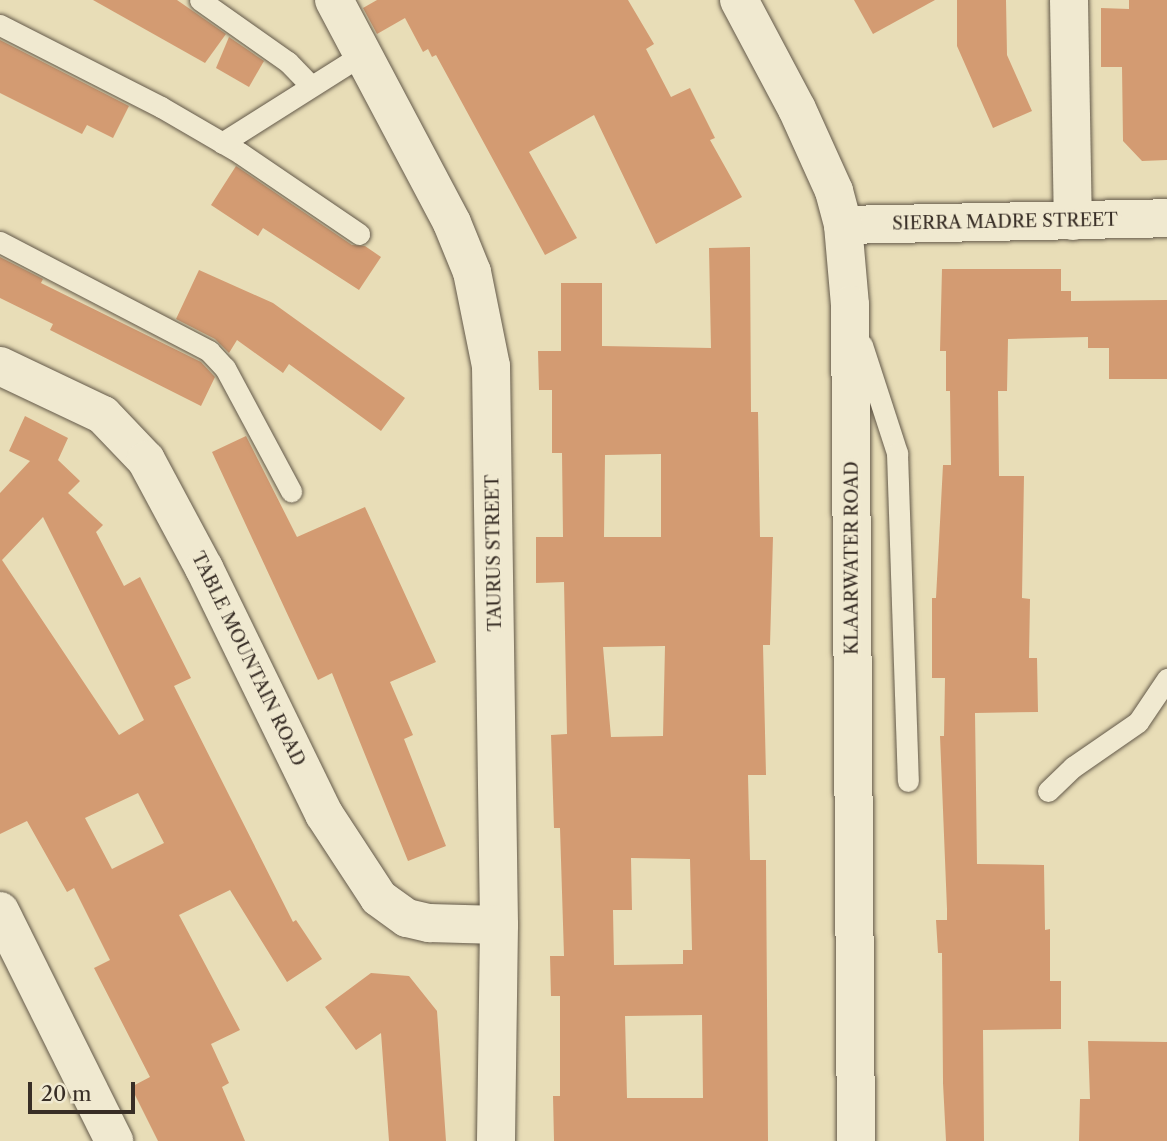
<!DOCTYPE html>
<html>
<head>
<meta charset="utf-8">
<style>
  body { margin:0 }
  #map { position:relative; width:1167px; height:1141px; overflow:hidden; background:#e8ddb7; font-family:"Libre Caslon Text",serif }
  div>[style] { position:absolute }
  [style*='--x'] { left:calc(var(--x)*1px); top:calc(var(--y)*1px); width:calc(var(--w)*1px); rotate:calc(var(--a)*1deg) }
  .building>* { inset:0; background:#d39b72 }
  .roads { filter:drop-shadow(0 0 2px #645a4a) drop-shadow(0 0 2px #645a4a) }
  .lane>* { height:21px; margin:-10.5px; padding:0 10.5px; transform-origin:10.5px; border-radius:10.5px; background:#f0e9d0 }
  .street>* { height:38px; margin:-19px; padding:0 19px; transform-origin:19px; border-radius:19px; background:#f0e9d0 }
  .secondary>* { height:38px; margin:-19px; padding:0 19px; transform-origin:19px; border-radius:19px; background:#f0e9d0 }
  span { translate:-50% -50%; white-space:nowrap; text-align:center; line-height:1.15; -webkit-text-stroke:6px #f0e9d0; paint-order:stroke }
  .street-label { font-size:18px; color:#382e26 }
  .scale { position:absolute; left:28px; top:1082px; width:107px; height:32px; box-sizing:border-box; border:4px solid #382e26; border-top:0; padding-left:9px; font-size:21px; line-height:24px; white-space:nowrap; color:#382e26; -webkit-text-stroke:5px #f0e9d0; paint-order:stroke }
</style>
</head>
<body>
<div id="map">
  <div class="building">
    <div style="clip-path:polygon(93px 0,177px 0,226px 34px,205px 63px)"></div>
    <div style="clip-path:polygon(377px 0,628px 0,654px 44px,646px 49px,671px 97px,690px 88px,715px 138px,710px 140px,742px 197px,656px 244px,594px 115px,529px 152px,577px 238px,545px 255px,436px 55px,432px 57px,428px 49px,423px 52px,405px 18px,377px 34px,363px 8px)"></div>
    <div style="clip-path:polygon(854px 0,935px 0,873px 34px)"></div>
    <div style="clip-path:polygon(957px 0,1006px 0,1007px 55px,1032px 111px,993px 128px,957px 46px)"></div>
    <div style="clip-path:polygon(1129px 0,1167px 0,1167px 160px,1142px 161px,1123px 141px,1122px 67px,1101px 67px,1101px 8px,1129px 9px)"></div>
    <div style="clip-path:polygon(229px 37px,264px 61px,249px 87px,216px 68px)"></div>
    <div style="clip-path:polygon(0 40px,129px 106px,113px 138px,87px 125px,82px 134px,0 93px)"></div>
    <div style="clip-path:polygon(236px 166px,352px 245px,365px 246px,381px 257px,359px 290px,263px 228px,258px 236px,211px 205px)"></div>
    <div style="clip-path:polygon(evenodd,750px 247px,751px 412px,758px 412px,760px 537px,773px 537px,770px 645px,763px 645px,766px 775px,748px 775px,750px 860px,766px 860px,768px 1141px,554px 1141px,553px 1096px,560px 1096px,560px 996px,551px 996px,550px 956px,564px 956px,560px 828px,554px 828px,551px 735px,567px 734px,564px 582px,536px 583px,536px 537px,563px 537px,562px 453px,552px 453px,552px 390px,539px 390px,538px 351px,561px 351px,561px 283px,602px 283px,602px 346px,711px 348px,709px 248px,750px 247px,661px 454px,661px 537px,604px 537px,605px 455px,661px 454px,750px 247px,665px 646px,663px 736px,611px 737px,603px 647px,665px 646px,750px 247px,631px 858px,690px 859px,692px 950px,683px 950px,683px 964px,614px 965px,613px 910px,632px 910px,631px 858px,750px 247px,702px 1015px,703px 1098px,627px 1098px,625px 1016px,702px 1015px)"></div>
    <div style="clip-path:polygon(0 257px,43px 279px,41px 283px,201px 362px,215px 377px,201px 406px,50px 330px,53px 324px,0 298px)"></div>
    <div style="clip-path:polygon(942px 269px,1061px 269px,1061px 291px,1071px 291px,1071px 301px,1167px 300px,1167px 379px,1109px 379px,1109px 348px,1088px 348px,1088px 337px,1008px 339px,1007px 391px,998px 391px,999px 476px,1024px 476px,1022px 598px,1030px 599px,1029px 658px,1037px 658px,1038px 712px,975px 713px,977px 864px,1044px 865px,1045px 930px,1050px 929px,1050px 981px,1061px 981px,1061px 1029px,983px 1030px,984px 1141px,946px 1141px,943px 1083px,942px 953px,938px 953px,936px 920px,947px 920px,947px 909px,940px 736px,944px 736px,945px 678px,932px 678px,932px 598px,936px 598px,943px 465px,951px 465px,950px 391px,946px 391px,946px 351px,940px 351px)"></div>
    <div style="clip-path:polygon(199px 270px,273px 303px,405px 398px,381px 431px,289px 364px,283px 373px,237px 340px,229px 353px,215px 339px,176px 319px)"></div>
    <div style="clip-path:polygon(evenodd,25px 416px,68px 438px,58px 460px,80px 481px,68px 493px,103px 525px,96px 532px,124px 586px,140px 577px,191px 678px,174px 686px,293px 922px,296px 920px,322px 959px,287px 982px,230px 890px,179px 915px,240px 1030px,211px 1044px,229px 1083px,222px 1087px,245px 1141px,158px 1141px,131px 1087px,150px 1077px,94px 968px,110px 960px,74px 888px,67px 892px,27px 821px,0 834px,0 493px,30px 461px,9px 451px,25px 416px,43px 517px,144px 720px,119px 735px,2px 560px,43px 517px,25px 416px,138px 793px,164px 843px,112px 869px,85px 818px,138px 793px)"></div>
    <div style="clip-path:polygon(246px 436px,297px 537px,365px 507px,436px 662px,390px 682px,413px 735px,404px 739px,446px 846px,408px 861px,332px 673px,318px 680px,212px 452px)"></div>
    <div style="clip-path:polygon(371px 973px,409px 976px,437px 1011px,446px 1141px,389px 1141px,381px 1033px,356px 1050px,325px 1007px)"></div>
    <div style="clip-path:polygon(1088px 1041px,1167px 1042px,1167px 1141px,1079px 1141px,1080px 1099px,1090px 1099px)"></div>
  </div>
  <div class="roads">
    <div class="lane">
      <div style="--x:200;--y:0;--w:108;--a:35.2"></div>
      <div style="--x:288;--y:62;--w:33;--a:46"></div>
      <div style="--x:0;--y:25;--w:181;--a:27"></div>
      <div style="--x:161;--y:107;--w:91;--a:30.2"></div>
      <div style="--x:240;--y:153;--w:144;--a:34.2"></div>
      <div style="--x:222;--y:143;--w:167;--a:-32.3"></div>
      <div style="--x:0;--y:242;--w:236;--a:27.5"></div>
      <div style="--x:209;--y:351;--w:23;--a:47"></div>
      <div style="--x:225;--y:368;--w:140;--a:61.8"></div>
      <div style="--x:862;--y:345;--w:114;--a:72"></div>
      <div style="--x:897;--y:453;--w:328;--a:88.1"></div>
      <div style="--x:1048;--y:791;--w:35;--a:-44"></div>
      <div style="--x:1073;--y:767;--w:79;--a:-34.7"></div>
      <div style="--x:1138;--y:722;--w:52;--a:-56"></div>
    </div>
    <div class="street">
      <div style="--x:334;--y:0;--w:252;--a:62.1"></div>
      <div style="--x:452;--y:223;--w:53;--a:67.8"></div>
      <div style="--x:472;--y:272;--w:96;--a:78.6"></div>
      <div style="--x:491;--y:366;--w:559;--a:89.18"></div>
      <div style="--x:499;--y:925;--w:216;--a:90.8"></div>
      <div style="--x:1069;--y:0;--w:221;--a:89"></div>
      <div style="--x:843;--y:225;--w:324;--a:-1.2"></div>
      <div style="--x:0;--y:366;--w:114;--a:25.4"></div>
      <div style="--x:103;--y:415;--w:62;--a:46.3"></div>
      <div style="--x:146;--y:460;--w:123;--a:61.8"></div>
      <div style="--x:204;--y:568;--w:274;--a:64"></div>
      <div style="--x:324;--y:814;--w:100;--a:56.8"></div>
      <div style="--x:379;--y:898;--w:34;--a:36"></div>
      <div style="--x:407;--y:918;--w:23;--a:13"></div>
      <div style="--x:429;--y:923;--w:70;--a:1.6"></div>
      <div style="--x:0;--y:911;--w:257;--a:63.6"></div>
    </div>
    <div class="secondary">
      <div style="--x:739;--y:0;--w:123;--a:62"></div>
      <div style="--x:797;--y:109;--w:90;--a:65.7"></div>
      <div style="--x:834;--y:191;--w:35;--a:75"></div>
      <div style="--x:843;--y:225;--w:80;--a:85"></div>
      <div style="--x:850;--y:305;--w:836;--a:89.59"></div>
    </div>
  </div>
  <div class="street-label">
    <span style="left:1005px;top:222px;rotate:-1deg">SIERRA MADRE STREET</span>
    <span style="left:494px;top:553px;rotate:-91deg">TAURUS STREET</span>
    <span style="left:852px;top:558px;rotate:-90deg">KLAARWATER ROAD</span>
    <span style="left:248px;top:659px;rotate:64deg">TABLE MOUNTAIN ROAD</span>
  </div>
  <div class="scale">20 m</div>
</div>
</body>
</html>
